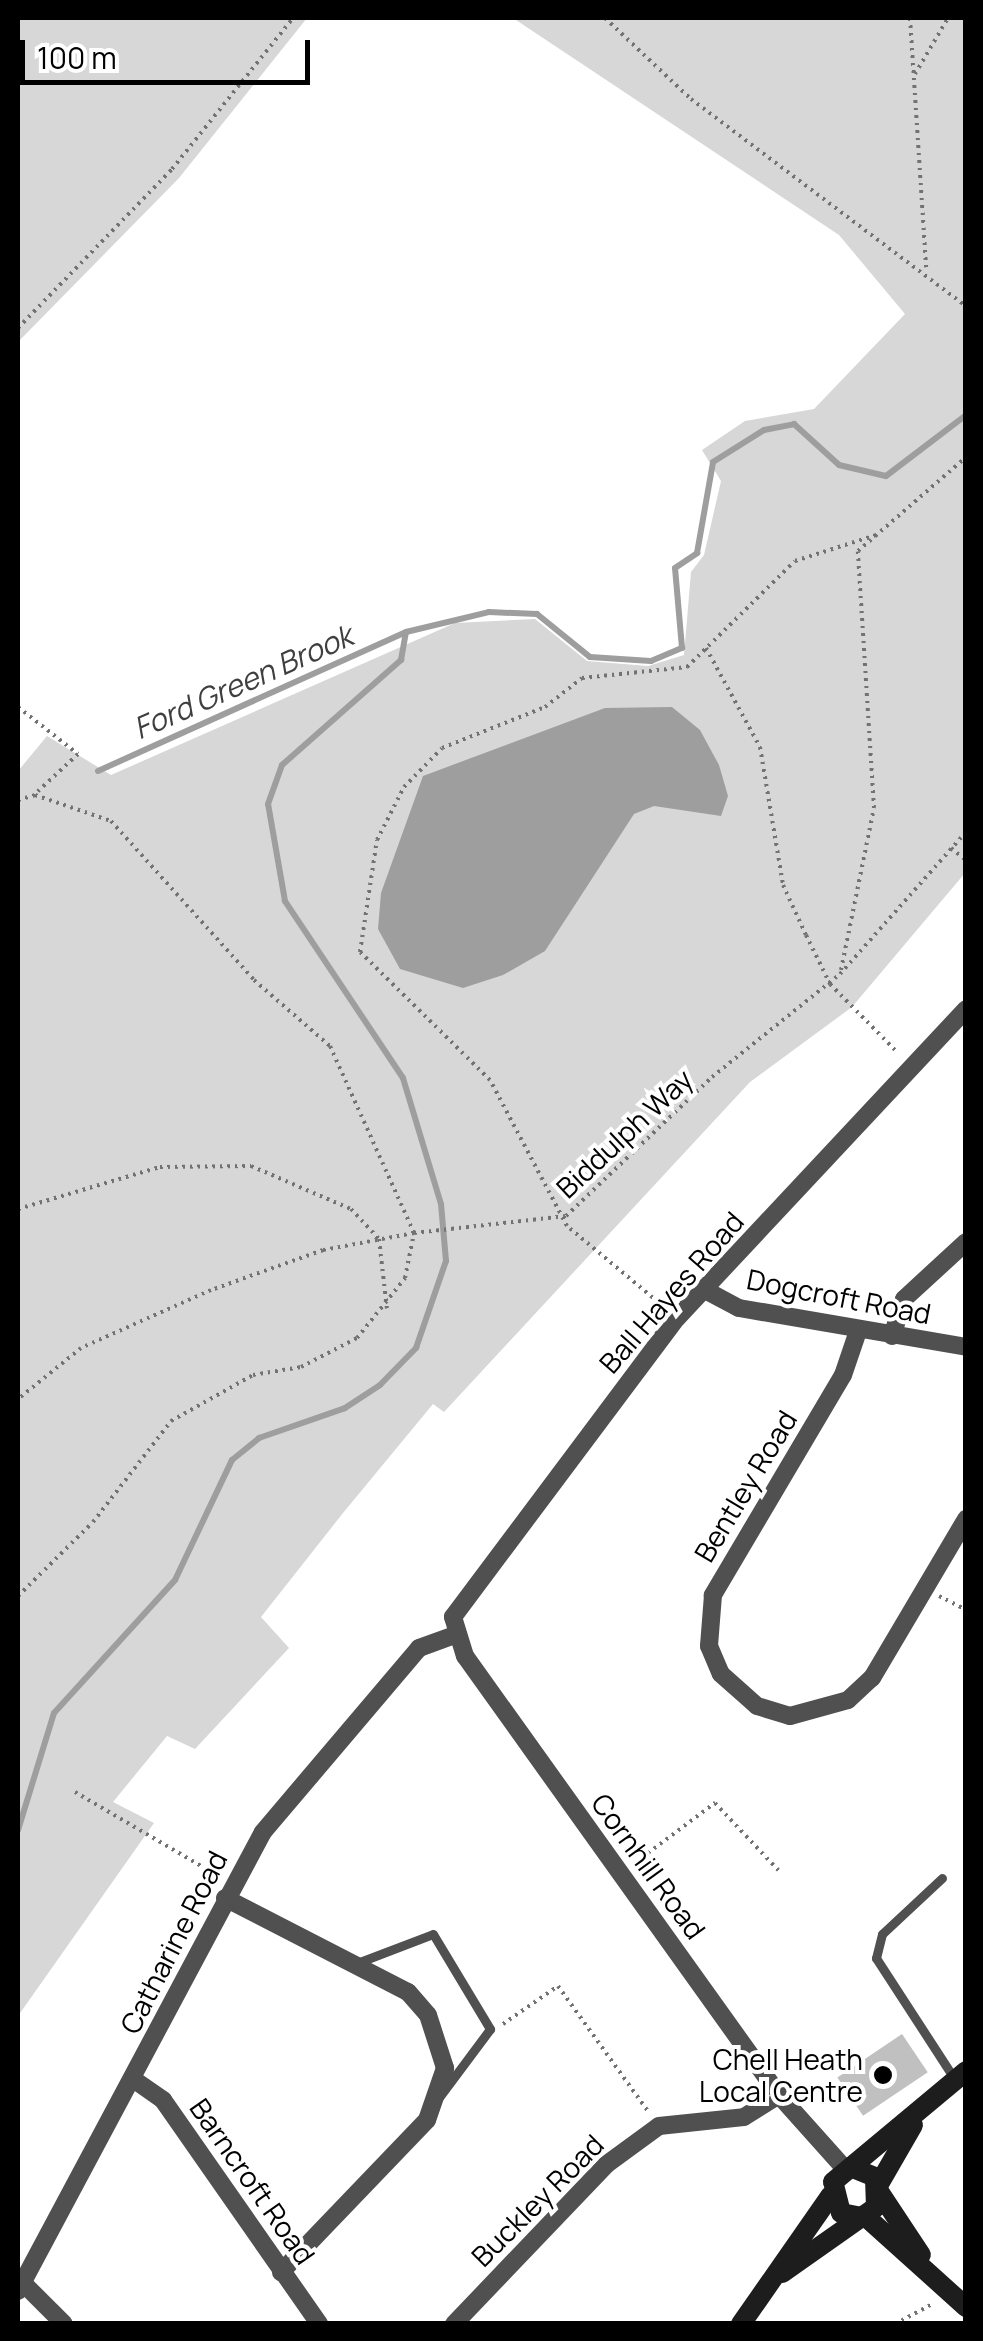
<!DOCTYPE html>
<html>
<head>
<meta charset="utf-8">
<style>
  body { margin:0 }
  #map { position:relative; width:983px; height:2341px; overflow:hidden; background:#fff; font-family:Manrope,sans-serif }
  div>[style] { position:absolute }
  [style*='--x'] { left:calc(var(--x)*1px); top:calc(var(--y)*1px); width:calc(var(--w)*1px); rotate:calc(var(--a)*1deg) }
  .green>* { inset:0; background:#d7d7d7 }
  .water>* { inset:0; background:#9e9e9e }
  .stream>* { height:6px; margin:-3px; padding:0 3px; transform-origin:3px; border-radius:3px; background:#9e9e9e }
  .building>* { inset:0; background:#c0c0c0; transform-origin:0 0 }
  .path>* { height:4px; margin-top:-2px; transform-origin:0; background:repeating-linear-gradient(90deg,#727272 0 2.5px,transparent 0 7.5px) }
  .lane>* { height:9px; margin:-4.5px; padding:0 4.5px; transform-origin:4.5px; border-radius:4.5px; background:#505050 }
  .street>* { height:18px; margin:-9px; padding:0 9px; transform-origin:9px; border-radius:9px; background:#505050 }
  .secondary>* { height:20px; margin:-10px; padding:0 10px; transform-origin:10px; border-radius:10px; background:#1d1d1d }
  .dots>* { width:28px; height:28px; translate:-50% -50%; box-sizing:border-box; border:5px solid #fff; border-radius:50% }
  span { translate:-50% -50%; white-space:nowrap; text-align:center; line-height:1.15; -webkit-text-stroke:8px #fff; paint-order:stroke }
  .street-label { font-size:28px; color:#000 }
  .poi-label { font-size:28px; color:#000 }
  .right { translate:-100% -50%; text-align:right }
  .water-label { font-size:30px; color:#3f3f3f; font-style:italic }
  .frame { position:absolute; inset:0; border:20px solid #000; pointer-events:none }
  .scale { position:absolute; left:20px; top:40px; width:290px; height:45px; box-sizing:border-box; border:5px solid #000; border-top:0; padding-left:12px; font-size:30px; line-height:35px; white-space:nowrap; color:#000; -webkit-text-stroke:8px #fff; paint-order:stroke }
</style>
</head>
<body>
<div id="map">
  <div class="green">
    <div style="clip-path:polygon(18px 18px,307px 18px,179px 178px,18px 342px)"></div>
    <div style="clip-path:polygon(513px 18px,965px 18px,965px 873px,852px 1007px,750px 1082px,444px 1412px,433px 1404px,343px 1513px,261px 1617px,289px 1648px,195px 1749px,167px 1736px,113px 1802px,154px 1823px,18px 2016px,18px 771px,47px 736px,111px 775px,455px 623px,535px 619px,587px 661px,648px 666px,684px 655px,691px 572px,704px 555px,721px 481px,702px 450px,745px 421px,814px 409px,905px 314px,839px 235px)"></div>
  </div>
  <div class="water">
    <div style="clip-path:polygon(672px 707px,700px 730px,719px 765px,728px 796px,721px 816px,654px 806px,634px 814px,545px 951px,503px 975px,463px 988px,400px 969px,378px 929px,381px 893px,423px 776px,605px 708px)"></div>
  </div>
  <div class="stream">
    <div style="--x:98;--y:771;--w:338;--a:-24.3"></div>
    <div style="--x:18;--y:1830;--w:122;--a:-72.9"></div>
    <div style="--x:54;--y:1713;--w:180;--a:-47.7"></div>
    <div style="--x:175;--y:1580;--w:133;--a:-64.6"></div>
    <div style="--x:232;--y:1460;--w:35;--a:-39"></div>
    <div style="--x:259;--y:1438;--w:91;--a:-19.2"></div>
    <div style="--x:345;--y:1408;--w:42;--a:-33.3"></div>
    <div style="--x:380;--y:1385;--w:52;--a:-45.8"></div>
    <div style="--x:416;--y:1348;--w:92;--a:-71"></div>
    <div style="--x:446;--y:1261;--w:57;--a:-95"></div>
    <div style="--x:441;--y:1204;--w:132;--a:-106.8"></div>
    <div style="--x:403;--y:1078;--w:213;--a:-123.7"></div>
    <div style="--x:285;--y:901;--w:98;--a:-99.9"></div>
    <div style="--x:268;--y:804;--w:41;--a:-70.3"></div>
    <div style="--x:282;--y:765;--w:159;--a:-41.4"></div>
    <div style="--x:401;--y:660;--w:28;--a:-80"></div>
    <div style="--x:406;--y:632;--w:85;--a:-13.5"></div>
    <div style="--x:489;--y:612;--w:48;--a:2.4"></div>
    <div style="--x:537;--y:614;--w:68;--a:39.1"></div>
    <div style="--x:590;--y:657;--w:61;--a:3.8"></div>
    <div style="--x:651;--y:661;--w:34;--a:-23"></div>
    <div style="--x:682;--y:648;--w:80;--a:-95"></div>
    <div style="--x:675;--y:568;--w:27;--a:-34"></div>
    <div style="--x:697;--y:553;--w:92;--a:-80"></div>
    <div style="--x:713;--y:462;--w:60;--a:-32.1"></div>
    <div style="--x:764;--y:430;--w:31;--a:-11"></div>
    <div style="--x:794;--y:424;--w:61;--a:42.3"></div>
    <div style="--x:839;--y:465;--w:48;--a:13.2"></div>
    <div style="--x:886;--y:476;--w:101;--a:-37.3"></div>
  </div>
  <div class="building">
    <div style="left:902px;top:2034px;width:46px;height:78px;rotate:56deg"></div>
  </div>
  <div class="path">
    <div style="--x:605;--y:18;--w:118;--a:43.3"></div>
    <div style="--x:691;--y:99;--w:344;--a:37"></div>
    <div style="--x:910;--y:18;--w:250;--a:86.3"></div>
    <div style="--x:915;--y:74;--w:65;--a:-59.5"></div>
    <div style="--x:18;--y:328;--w:221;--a:-45.9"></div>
    <div style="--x:172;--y:169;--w:193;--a:-51.3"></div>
    <div style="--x:706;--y:648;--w:113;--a:61.4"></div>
    <div style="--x:760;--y:747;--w:140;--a:80.5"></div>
    <div style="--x:783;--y:885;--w:55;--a:65.3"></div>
    <div style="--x:806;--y:935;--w:55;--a:63.9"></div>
    <div style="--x:830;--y:984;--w:97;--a:45.4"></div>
    <div style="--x:18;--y:707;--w:76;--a:38.1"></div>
    <div style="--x:78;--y:754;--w:57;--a:137.1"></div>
    <div style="--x:18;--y:800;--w:18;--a:-16"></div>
    <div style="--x:35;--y:795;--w:80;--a:18.9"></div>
    <div style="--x:111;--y:821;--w:214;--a:48"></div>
    <div style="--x:254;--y:980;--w:101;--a:41"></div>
    <div style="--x:330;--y:1046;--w:205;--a:65.8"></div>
    <div style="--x:414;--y:1233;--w:93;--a:169.4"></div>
    <div style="--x:323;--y:1250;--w:119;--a:160.3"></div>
    <div style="--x:211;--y:1290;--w:142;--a:156"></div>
    <div style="--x:81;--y:1348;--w:81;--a:141"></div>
    <div style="--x:951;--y:848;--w:19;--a:39"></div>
    <div style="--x:841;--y:970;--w:165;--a:-78.5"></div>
    <div style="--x:874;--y:808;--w:257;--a:-93.6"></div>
    <div style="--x:858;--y:551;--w:143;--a:-41"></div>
    <div style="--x:18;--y:1209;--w:148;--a:-16.5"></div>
    <div style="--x:160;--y:1167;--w:91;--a:-0.6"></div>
    <div style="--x:251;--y:1166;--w:109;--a:23.3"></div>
    <div style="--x:351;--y:1209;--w:41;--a:47"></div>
    <div style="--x:379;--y:1239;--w:70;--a:83.5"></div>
    <div style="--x:664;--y:1307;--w:126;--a:-140.1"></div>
    <div style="--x:567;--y:1226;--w:165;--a:-117.8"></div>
    <div style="--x:490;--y:1080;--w:182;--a:-135.4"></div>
    <div style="--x:360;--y:952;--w:113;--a:-81.4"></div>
    <div style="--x:377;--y:840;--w:59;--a:-63"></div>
    <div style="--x:404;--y:787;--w:54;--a:-45.7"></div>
    <div style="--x:442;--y:748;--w:111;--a:-21.7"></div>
    <div style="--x:545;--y:707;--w:47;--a:-38.1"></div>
    <div style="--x:582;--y:678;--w:106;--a:-6"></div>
    <div style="--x:687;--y:667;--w:151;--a:-44.5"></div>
    <div style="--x:795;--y:561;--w:88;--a:-17.8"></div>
    <div style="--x:18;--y:1596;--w:105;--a:-44.6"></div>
    <div style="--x:93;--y:1522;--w:128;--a:-52.3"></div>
    <div style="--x:171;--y:1421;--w:94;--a:-29.3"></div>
    <div style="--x:253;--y:1375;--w:49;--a:-9.5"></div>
    <div style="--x:301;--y:1367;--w:63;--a:-27.4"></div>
    <div style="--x:357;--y:1338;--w:77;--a:-51.3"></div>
    <div style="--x:405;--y:1278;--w:46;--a:-78.7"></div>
    <div style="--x:414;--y:1233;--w:153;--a:-6.4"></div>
    <div style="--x:566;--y:1216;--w:202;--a:-43.6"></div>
    <div style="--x:712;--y:1077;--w:164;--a:-38.8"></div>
    <div style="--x:840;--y:974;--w:190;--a:-48.4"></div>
    <div style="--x:939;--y:1596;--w:30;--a:27"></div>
    <div style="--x:75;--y:1792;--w:168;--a:30.4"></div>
    <div style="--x:636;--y:1862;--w:99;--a:-36.8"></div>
    <div style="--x:715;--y:1803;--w:93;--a:46.7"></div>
    <div style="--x:503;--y:2024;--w:67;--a:-34.6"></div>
    <div style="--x:558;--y:1986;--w:153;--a:54.3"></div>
    <div style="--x:895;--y:2324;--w:44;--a:-28.3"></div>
  </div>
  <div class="lane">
    <div style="--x:942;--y:1878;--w:82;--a:137"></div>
    <div style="--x:882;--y:1934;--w:25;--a:104"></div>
    <div style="--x:876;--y:1958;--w:143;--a:57"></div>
    <div style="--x:357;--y:1963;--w:81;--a:-20.9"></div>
    <div style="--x:433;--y:1934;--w:111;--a:59"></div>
    <div style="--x:490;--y:2029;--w:84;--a:126.7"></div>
  </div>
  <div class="street">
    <div style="--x:705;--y:1290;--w:38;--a:28"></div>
    <div style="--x:739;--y:1308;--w:230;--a:9.7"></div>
    <div style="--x:858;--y:1331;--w:46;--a:108.8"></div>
    <div style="--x:843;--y:1375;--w:256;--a:120.6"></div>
    <div style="--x:713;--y:1595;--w:51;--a:94.5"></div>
    <div style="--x:709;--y:1646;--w:30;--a:67"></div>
    <div style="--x:721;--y:1674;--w:48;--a:41.6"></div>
    <div style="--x:757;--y:1706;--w:34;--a:17"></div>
    <div style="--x:790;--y:1716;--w:60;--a:-15.4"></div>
    <div style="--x:848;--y:1700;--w:33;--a:-43"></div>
    <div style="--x:872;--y:1678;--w:185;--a:-59.4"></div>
    <div style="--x:892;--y:1336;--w:39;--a:-72"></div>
    <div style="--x:904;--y:1299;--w:84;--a:-42.6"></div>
    <div style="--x:225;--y:1898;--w:206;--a:27.2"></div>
    <div style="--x:408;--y:1992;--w:30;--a:49"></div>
    <div style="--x:428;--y:2015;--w:56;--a:72.2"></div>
    <div style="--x:445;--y:2068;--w:55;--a:109.1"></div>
    <div style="--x:427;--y:2120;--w:211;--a:133.8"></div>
    <div style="--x:133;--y:2079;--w:37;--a:35"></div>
    <div style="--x:163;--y:2100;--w:273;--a:55.1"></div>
    <div style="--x:846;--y:2170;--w:101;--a:-131.8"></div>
    <div style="--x:779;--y:2095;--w:540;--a:-125.57"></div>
    <div style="--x:465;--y:1656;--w:41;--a:-107.1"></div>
    <div style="--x:453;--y:1617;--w:374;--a:-53.2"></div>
    <div style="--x:677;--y:1318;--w:423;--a:-46.9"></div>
    <div style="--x:22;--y:2282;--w:59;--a:45"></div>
    <div style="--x:18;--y:2291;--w:520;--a:-61.91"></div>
    <div style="--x:263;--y:1832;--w:241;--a:-49.7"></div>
    <div style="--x:419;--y:1648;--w:37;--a:-20"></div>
    <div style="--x:454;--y:2324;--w:221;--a:-46.3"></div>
    <div style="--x:607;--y:2164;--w:64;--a:-36.2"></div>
    <div style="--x:659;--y:2126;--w:85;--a:-6"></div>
    <div style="--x:744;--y:2117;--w:41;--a:-32.2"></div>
  </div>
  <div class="secondary">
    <div style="--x:879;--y:2184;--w:68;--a:-60"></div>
    <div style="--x:880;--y:2193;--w:74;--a:56.5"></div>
    <div style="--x:865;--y:2216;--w:136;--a:42"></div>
    <div style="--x:862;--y:2217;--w:21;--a:-169"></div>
    <div style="--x:841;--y:2213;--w:32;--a:-104"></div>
    <div style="--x:833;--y:2182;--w:173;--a:-39.8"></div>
    <div style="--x:782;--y:2273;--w:115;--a:-35.1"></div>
    <div style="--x:876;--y:2207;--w:30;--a:-92"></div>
    <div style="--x:875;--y:2177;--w:24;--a:-158"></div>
    <div style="--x:741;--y:2324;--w:157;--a:-55.1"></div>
  </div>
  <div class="dots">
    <div style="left:883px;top:2075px;background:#000"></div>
  </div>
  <div class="street-label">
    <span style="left:624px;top:1133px;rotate:-43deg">Biddulph Way</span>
    <span style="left:671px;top:1292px;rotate:-49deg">Ball Hayes Road</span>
    <span style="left:839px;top:1296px;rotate:11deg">Dogcroft Road</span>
    <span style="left:745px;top:1486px;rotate:-59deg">Bentley Road</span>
    <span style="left:649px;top:1866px;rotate:54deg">Cornhill Road</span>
    <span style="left:173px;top:1942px;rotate:-63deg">Catharine Road</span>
    <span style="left:253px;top:2181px;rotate:55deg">Barncroft Road</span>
    <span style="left:537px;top:2200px;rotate:-45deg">Buckley Road</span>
  </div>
  <div class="poi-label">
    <span class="right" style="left:863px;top:2075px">Chell Heath<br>Local Centre</span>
  </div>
  <div class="water-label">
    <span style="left:243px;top:682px;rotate:-24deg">Ford Green Brook</span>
  </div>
  <div class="frame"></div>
  <div class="scale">100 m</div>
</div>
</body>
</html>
